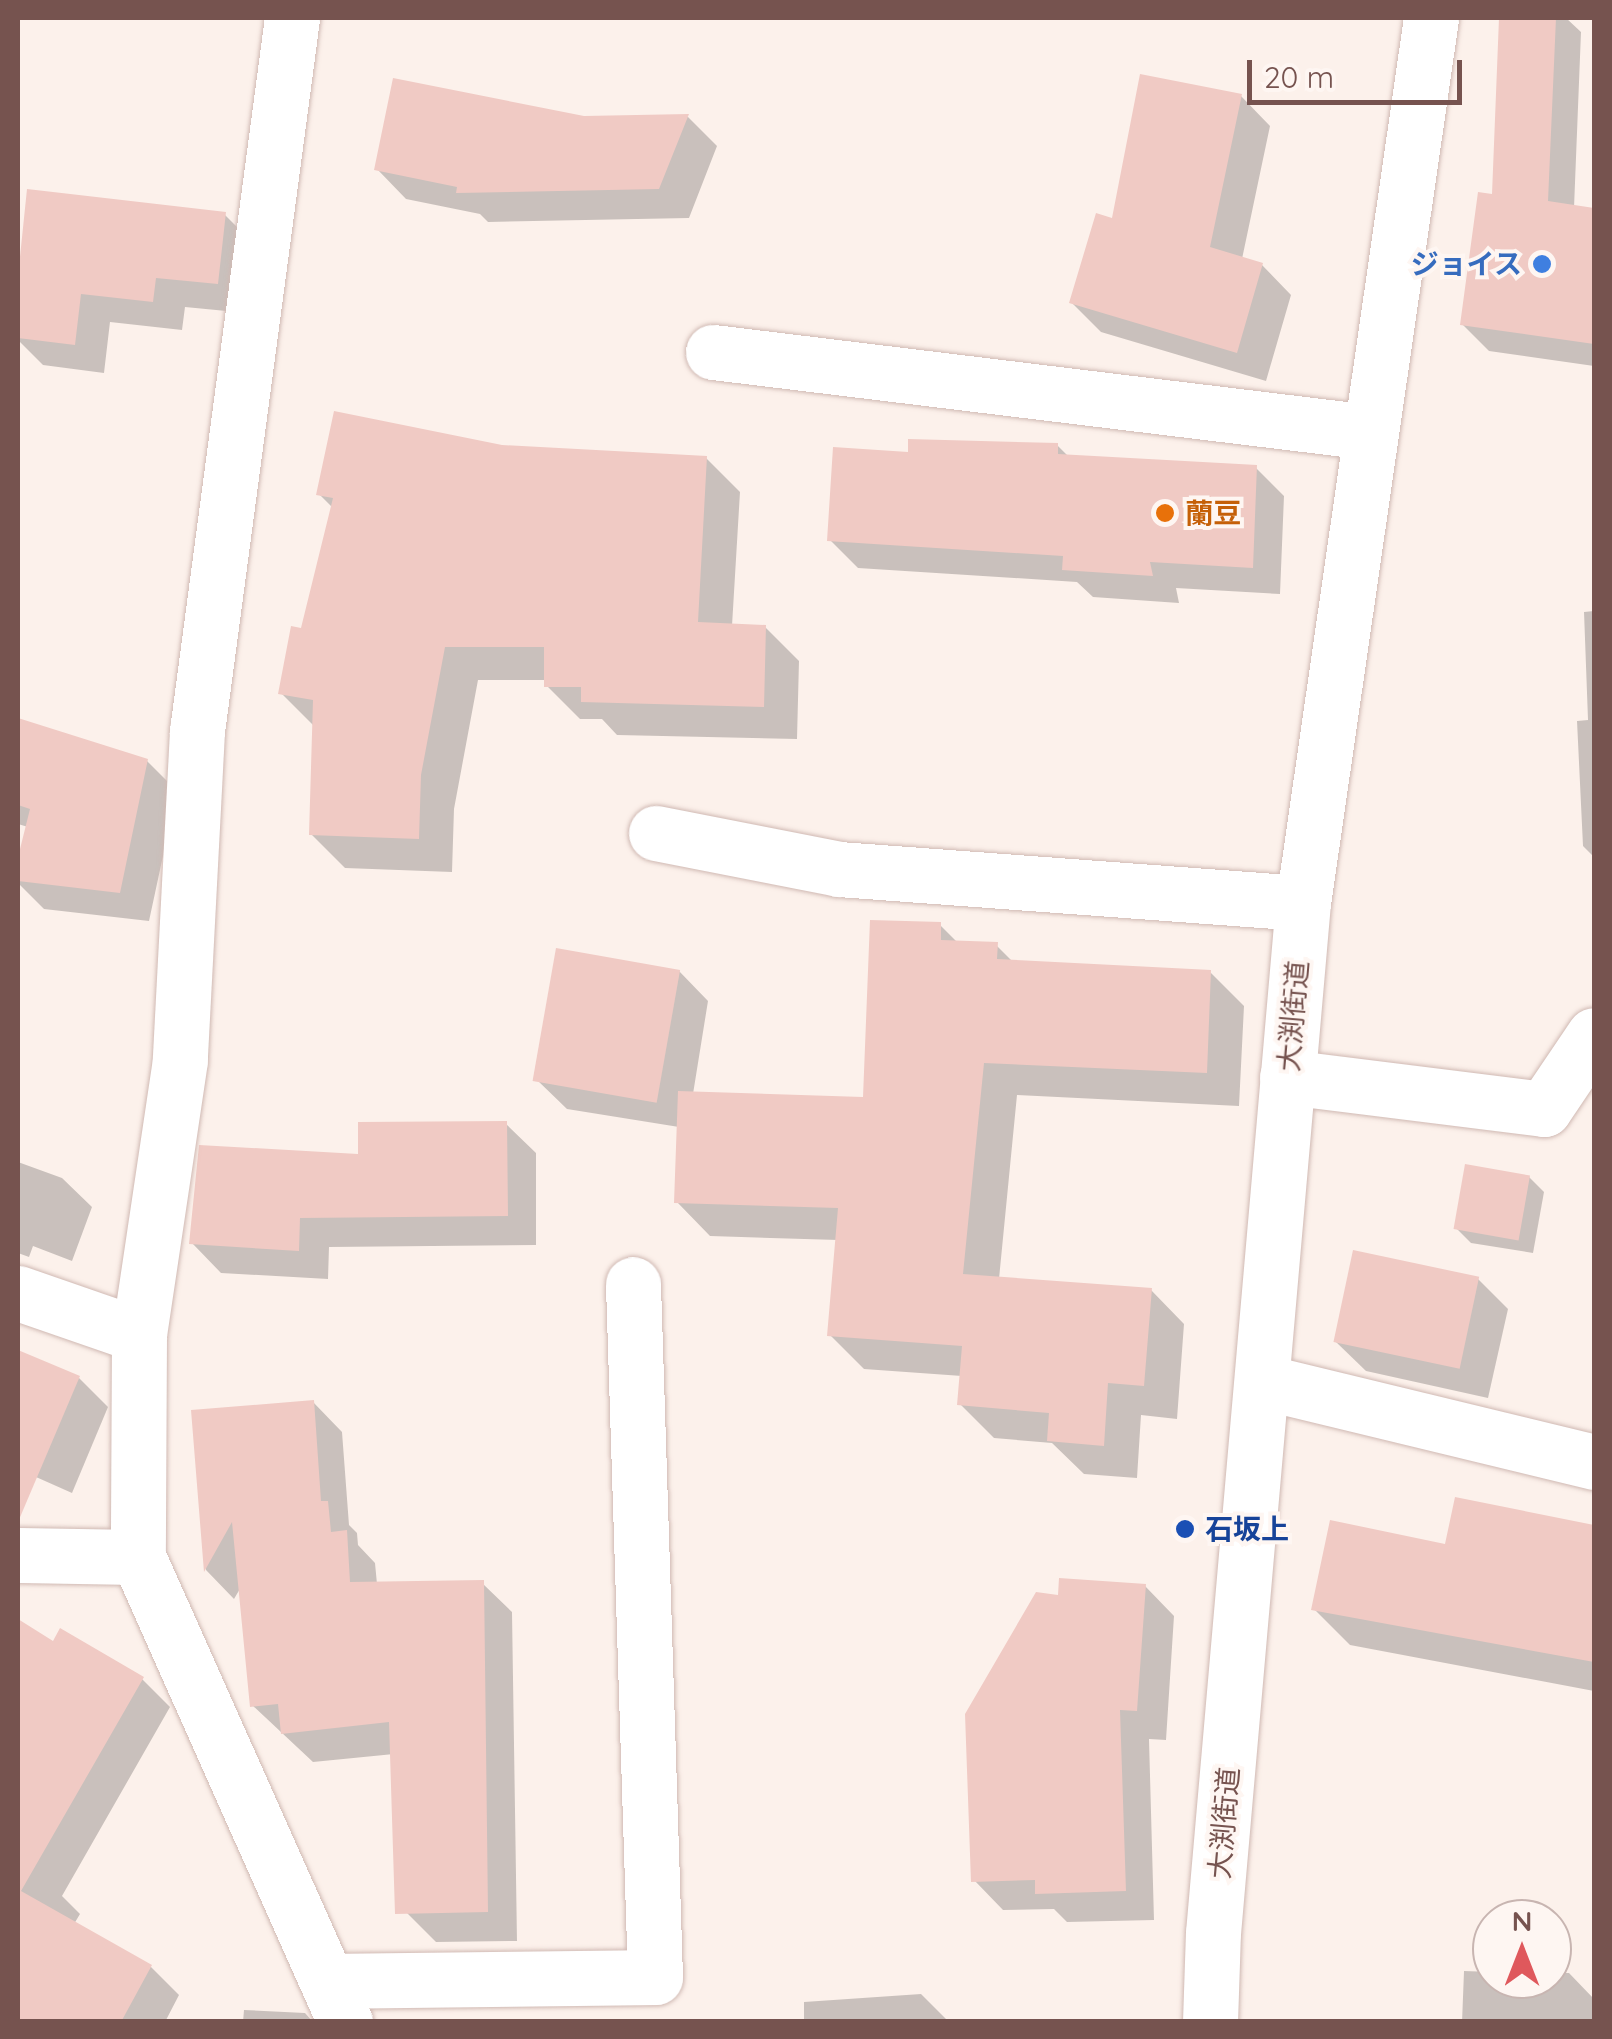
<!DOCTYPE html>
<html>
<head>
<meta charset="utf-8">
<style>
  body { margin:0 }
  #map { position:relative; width:1612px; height:2039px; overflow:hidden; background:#fcf1eb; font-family:Quicksand,"Noto Sans JP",sans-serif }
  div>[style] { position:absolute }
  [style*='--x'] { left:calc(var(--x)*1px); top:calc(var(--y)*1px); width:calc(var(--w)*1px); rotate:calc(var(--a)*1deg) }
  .shadow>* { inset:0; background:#0003 }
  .building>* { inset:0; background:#f0cac4; transform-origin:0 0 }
  .roads { filter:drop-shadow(0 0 2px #d0b9b3) drop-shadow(0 0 2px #d0b9b3) }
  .street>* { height:55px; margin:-27.5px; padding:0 27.5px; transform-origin:27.5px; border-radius:27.5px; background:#fff }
  .secondary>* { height:55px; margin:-27.5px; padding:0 27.5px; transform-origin:27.5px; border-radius:27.5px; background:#fff }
  .dots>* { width:28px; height:28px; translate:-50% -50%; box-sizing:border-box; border:5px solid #fef6f2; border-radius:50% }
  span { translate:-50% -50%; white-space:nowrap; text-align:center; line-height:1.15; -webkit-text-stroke:8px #fef6f2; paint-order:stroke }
  .shop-label { font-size:28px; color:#366cbe; font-weight:700 }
  .right { translate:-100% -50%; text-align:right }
  .food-label { font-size:28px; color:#c56008; font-weight:700 }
  .left { translate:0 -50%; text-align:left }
  .street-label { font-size:28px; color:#76534f }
  .transit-label { font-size:28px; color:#164399; font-weight:700 }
  .frame { position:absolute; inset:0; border:20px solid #76534f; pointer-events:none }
  .north { position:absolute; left:1472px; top:1899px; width:100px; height:100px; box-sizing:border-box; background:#fef6f2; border:2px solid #c8b5b1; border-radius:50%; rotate:0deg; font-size:28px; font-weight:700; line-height:40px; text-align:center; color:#76534f }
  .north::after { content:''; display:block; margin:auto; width:35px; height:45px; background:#df585c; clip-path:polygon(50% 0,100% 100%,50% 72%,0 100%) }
  .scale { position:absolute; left:1247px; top:60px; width:215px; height:45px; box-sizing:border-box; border:5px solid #76534f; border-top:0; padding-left:12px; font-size:30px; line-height:35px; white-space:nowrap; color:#76534f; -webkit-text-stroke:8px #fef6f2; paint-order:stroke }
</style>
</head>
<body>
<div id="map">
  <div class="shadow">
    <div style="clip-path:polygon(1502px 18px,1566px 18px,1581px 32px,1574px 208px,1594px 211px,1594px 366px,1489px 351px,1462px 324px,1495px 196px)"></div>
    <div style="clip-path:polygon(1241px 96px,1270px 126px,1242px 259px,1262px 265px,1291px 295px,1266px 381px,1101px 332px,1072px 303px,1114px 221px)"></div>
    <div style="clip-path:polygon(688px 117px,717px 146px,689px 218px,488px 222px,480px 214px,406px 199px,377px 169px,584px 118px)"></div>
    <div style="clip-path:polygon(29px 192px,224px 214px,254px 244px,247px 313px,185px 307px,182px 330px,110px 322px,104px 373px,43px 365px,18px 340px)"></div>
    <div style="clip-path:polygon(1057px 445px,1069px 457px,1256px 468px,1284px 496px,1280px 594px,1176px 588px,1179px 603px,1093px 597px,1077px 582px,858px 568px,830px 540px)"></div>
    <div style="clip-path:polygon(502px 448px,706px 458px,740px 492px,732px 626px,765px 627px,799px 661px,797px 739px,617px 735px,602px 719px,580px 719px,547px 686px,547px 680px,478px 680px,454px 809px,452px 872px,345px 868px,311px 834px,315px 727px,281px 693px,303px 631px,333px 508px,319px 494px)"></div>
    <div style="clip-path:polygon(1594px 611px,1594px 857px,1583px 846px,1577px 721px,1588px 720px,1584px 612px)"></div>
    <div style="clip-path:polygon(18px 720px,147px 761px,177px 791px,149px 921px,44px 909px,18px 883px,28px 827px,18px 824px)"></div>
    <div style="clip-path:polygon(940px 925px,958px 943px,996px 945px,1014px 963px,1210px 972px,1244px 1006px,1239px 1106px,1017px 1095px,999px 1279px,1151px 1290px,1184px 1324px,1177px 1419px,1141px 1415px,1137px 1478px,1084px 1474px,1052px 1443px,994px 1438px,960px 1404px,962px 1376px,864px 1369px,830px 1335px,838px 1240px,710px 1236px,677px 1202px,679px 1127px,567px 1109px,537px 1080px,679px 971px,708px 1001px,693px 1094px,865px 1099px)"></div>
    <div style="clip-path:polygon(506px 1124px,536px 1153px,536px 1245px,329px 1247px,328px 1279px,221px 1273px,192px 1243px)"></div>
    <div style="clip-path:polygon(18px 1162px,62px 1178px,92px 1207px,72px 1261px,33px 1246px,29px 1257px,18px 1253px)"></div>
    <div style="clip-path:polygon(1529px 1177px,1544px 1192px,1533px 1253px,1471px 1243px,1456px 1228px)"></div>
    <div style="clip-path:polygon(1478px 1279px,1508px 1309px,1488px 1398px,1366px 1371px,1336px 1342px)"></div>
    <div style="clip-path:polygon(18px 1353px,79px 1378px,108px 1407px,72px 1493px,18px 1469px)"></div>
    <div style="clip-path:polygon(313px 1402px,342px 1432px,349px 1525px,357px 1533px,358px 1545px,375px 1563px,377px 1584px,482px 1583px,512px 1612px,517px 1941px,436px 1942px,406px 1912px,394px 1754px,313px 1762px,252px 1705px,241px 1587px,234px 1599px,206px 1570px,194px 1412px)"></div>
    <div style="clip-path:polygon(1457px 1500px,1594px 1528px,1594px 1691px,1350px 1645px,1314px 1609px,1447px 1547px)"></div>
    <div style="clip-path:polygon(1145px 1586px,1174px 1616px,1166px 1740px,1149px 1739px,1154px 1920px,1067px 1922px,1054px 1909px,1003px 1910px,974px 1880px)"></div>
    <div style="clip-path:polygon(18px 1622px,54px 1644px,142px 1679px,170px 1707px,62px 1896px,80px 1914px,74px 1924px,151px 1967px,179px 1995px,165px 2022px,18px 2022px)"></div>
    <div style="clip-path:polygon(1464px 1971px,1492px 1972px,1492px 1979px,1552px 1979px,1552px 1973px,1569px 1973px,1594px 1999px,1594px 2022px,1462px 2022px)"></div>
    <div style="clip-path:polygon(921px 1994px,949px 2022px,804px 2022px,804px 2002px)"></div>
    <div style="clip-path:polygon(244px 2010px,305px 2013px,313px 2022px,243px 2022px)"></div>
  </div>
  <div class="building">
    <div style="clip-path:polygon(1499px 18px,1556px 18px,1548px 201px,1594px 208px,1594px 344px,1460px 325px,1478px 192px,1492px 194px)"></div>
    <div style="clip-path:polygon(1140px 74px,1242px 94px,1210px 247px,1263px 263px,1237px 353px,1069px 303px,1096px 213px,1112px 218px)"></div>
    <div style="clip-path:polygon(393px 78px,584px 116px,689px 114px,659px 189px,456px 193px,457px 187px,374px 170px)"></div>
    <div style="clip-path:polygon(27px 189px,226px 212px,218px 284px,156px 278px,153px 302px,81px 294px,75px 345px,18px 338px,18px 276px)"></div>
    <div style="clip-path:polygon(334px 411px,502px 445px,707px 456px,698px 622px,766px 625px,764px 707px,581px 702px,581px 687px,544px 687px,544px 647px,445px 647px,421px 775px,419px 839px,309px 835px,313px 700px,278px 694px,291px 626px,301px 628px,333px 498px,316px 495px)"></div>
    <div style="clip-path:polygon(908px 439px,1058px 443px,1058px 454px,1257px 465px,1253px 568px,1150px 562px,1153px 576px,1062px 570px,1063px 556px,827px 541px,833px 447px,908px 452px)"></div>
    <div style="clip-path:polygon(18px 718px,148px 759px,120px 893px,18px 881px,18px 857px,30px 809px,18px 805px)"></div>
    <div style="clip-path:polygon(870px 920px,941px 922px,941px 940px,998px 942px,997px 959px,1211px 970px,1207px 1073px,984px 1063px,963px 1274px,1152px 1288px,1144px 1386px,1108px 1383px,1104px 1446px,1047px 1441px,1049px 1413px,957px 1405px,962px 1346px,827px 1336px,838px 1208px,674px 1203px,678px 1091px,863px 1097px)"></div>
    <div style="left:556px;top:948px;width:126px;height:135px;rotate:10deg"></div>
    <div style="clip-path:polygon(507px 1121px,508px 1216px,300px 1218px,299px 1251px,189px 1244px,199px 1145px,358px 1154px,358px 1122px)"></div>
    <div style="left:1465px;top:1164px;width:66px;height:66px;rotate:10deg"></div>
    <div style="left:1353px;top:1250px;width:129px;height:94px;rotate:12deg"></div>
    <div style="clip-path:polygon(18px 1350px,80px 1376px,18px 1522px)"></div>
    <div style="clip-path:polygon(314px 1400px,321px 1501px,328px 1501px,331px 1532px,347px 1530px,350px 1582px,484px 1580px,488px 1912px,395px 1914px,389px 1722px,281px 1734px,278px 1704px,250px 1707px,232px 1522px,204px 1572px,191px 1410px)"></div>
    <div style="clip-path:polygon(1455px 1497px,1594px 1525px,1594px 1662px,1311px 1610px,1330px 1520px,1445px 1544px)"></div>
    <div style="clip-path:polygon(1059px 1578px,1146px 1584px,1137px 1711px,1120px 1710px,1126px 1891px,1035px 1894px,1035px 1880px,971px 1882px,965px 1714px,1036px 1592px,1058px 1595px)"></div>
    <div style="clip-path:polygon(18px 1619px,53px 1641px,60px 1628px,144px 1677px,21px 1891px,152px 1965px,121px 2022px,18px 2022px)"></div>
  </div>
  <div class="roads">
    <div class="street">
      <div style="--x:292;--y:18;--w:719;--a:97.59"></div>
      <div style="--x:197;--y:731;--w:329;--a:93"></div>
      <div style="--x:180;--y:1060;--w:278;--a:98.5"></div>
      <div style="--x:139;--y:1335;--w:222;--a:90.3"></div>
      <div style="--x:138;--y:1557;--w:509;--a:66"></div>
      <div style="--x:713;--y:352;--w:661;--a:6.95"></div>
      <div style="--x:656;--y:833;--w:187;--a:11.1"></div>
      <div style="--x:839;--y:869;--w:465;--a:4.2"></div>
      <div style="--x:1287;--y:1077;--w:259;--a:7.1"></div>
      <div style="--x:1544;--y:1109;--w:89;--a:-56"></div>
      <div style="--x:18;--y:1293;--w:128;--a:19.1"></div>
      <div style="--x:1264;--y:1382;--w:340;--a:13.6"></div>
      <div style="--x:18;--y:1555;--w:120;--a:1"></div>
      <div style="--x:329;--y:1981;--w:326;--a:-0.7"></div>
      <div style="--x:655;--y:1977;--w:693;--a:-91.82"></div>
    </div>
    <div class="secondary">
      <div style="--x:1210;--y:2022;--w:89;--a:-88.1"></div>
      <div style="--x:1213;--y:1933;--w:1034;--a:-85.01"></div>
      <div style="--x:1303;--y:903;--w:894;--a:-81.77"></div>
    </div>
  </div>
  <div class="dots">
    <div style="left:1542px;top:264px;background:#3f7fe0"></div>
    <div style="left:1165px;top:513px;background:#e8710a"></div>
    <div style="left:1185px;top:1529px;background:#1a4fb4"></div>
  </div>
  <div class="shop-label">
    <span class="right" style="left:1522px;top:264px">ジョイス</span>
  </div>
  <div class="food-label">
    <span class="left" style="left:1185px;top:513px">蘭豆</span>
  </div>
  <div class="street-label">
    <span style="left:1293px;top:1016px;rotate:-85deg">大渕街道</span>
    <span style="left:1224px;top:1823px;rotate:-85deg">大渕街道</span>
  </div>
  <div class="transit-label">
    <span class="left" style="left:1205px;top:1529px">石坂上</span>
  </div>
  <div class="frame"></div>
  <div class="north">N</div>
  <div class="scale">20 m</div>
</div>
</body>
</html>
